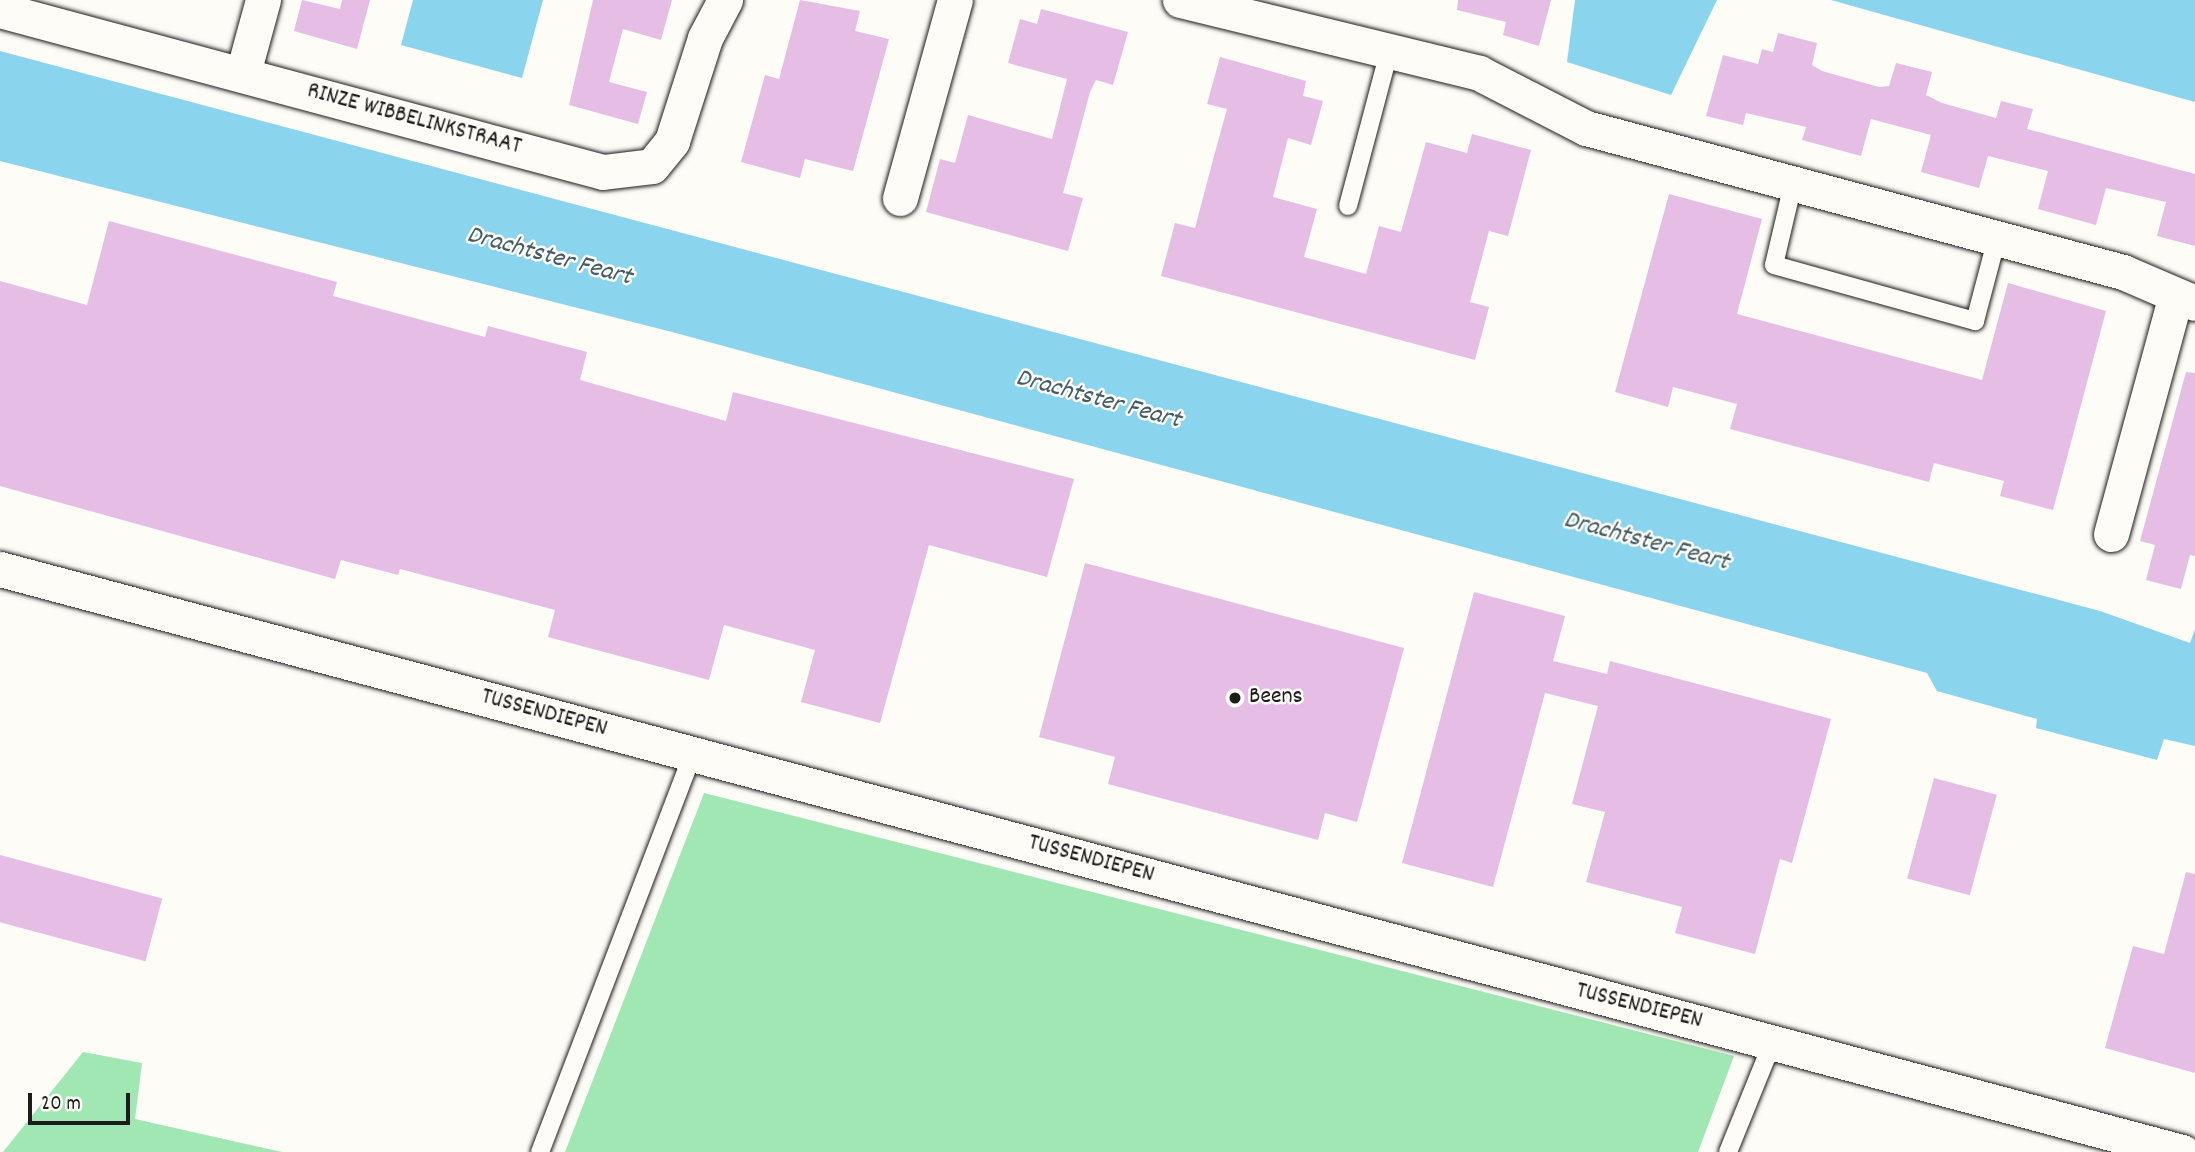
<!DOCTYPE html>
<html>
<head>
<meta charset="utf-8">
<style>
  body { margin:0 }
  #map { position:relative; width:2195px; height:1152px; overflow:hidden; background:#fdfcf7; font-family:Dekko,sans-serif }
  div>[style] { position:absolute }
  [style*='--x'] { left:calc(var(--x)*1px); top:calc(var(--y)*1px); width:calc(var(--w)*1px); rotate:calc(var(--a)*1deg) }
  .green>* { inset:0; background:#a1e7b3 }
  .water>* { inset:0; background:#8bd4ed }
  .building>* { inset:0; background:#e6bee5; transform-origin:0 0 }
  .roads { filter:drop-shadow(0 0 2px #1c1c1c) drop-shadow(0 0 2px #1c1c1c) }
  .service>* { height:18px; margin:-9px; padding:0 9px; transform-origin:9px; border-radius:9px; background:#fdfcf7 }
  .minor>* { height:35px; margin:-17.5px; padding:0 17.5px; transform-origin:17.5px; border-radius:17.5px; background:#fdfcf7 }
  .dots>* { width:19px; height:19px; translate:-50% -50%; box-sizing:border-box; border:4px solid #fdfcf7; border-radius:50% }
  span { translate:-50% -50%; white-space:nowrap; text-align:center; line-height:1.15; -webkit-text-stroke:5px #fdfcf7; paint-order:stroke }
  .street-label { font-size:24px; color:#1c1c1c }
  .poi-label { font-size:24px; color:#1c1c1c }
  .left { translate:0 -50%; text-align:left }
  .water-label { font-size:26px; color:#435c65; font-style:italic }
  .scale { position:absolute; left:28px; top:1093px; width:102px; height:32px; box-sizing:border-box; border:4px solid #1c1c1c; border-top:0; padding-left:9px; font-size:21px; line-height:24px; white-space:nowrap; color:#1c1c1c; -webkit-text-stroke:5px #fdfcf7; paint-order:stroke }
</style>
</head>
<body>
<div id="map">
  <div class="green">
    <div style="clip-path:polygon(704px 793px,1410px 973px,1734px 1056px,1698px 1152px,565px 1152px)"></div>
    <div style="clip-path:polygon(83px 1052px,142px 1063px,135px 1119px,282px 1152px,3px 1152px)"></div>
  </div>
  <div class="water">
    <div style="clip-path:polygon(413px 0,543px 0,522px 78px,401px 45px)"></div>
    <div style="clip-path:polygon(1575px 0,1717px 0,1671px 95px,1567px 62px)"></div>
    <div style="clip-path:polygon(1831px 0,2195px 0,2195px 102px)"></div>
    <div style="clip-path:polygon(0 51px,2100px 611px,2190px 643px,2195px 629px,2195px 746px,2164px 739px,2157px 760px,2036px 728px,2037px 719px,1937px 691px,1927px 673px,672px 332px,0 161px)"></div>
  </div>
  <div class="building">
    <div style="clip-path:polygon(302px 0,340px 9px,342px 0,370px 0,357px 49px,294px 31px)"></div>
    <div style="clip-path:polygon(593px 0,672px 0,661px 40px,623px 29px,609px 82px,647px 92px,638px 124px,569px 105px)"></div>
    <div style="clip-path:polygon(800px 0,860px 11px,855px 31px,889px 39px,853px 171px,805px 159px,800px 178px,741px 162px,765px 75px,779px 79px)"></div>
    <div style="clip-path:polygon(1458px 0,1551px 0,1539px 46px,1503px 35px,1506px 22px,1457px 10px)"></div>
    <div style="clip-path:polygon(1041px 9px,1128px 32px,1113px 85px,1096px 80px,1090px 92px,1063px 193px,1083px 198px,1068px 251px,926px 212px,940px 159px,955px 163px,968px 115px,1052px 139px,1067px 79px,1008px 63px,1020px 19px,1037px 24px)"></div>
    <div style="clip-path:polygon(1778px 33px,1817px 43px,1812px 65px,1822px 71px,1879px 87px,1889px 86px,1896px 63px,1932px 72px,1926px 95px,1942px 103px,1996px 118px,2001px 101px,2033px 109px,2027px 129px,2195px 174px,2195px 246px,2157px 236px,2166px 202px,2106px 188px,2096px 225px,2038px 209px,2048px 171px,1988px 156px,1979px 188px,1921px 172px,1931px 135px,1871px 119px,1861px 156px,1802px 140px,1806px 127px,1746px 113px,1743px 125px,1706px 116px,1723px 55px,1758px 64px,1762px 49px,1773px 52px)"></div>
    <div style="clip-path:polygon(1220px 57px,1306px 81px,1303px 96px,1323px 101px,1311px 145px,1288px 138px,1273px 197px,1317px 209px,1304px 257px,1366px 274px,1379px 226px,1401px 232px,1426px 142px,1467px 153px,1472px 134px,1531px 150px,1508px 236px,1489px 231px,1470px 302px,1489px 307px,1475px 360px,1161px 276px,1175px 223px,1195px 228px,1214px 156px,1227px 109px,1207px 104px)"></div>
    <div style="clip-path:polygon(1669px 194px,1762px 219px,1737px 314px,1982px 380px,2008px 283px,2106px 311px,2053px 510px,2000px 496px,2004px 481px,1934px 463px,1929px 482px,1730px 429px,1737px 404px,1673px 387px,1668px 407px,1615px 392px)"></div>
    <div style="clip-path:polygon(109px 221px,337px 282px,333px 296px,485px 337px,488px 326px,587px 352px,580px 380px,726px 421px,733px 392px,1074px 479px,1047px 577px,929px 545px,880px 723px,801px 702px,815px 650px,724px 625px,709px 680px,548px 637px,555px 610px,400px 569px,398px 575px,341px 560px,335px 579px,0 486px,0 281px,87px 305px)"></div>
    <div style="clip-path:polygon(2186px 372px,2195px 373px,2195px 556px,2190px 555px,2181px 589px,2146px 580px,2155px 545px,2140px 541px)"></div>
    <div style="clip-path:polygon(1085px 563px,1404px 648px,1357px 822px,1325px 813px,1318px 840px,1108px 784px,1115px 757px,1039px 737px)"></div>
    <div style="clip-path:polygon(1474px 592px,1565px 616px,1553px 661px,1607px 674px,1610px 661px,1831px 719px,1792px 863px,1780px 859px,1755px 954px,1675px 933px,1682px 907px,1586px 882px,1605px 812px,1572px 804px,1598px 706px,1545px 693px,1493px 887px,1402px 863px)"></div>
    <div style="left:1934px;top:778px;width:65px;height:104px;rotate:15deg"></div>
    <div style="left:0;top:855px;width:168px;height:65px;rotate:15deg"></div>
    <div style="clip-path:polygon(2186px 872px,2195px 874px,2195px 1073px,2105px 1048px,2133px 946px,2164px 954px)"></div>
  </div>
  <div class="roads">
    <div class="service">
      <div style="--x:1793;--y:184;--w:83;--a:103.2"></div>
      <div style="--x:1774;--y:265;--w:209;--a:15.6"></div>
      <div style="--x:1975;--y:321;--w:86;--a:-75.2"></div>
      <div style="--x:1348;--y:206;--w:159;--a:-75.1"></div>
      <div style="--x:540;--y:1152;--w:426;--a:-69"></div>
      <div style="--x:1728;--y:1152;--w:120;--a:-67.9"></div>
    </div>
    <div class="minor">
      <div style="--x:1180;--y:0;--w:308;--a:13.7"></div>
      <div style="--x:1479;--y:73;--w:120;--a:27.2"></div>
      <div style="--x:1586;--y:128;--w:556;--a:15.01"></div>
      <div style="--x:2123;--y:272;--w:78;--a:23.3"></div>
      <div style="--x:0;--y:10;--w:624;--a:15.04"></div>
      <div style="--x:603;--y:172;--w:49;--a:-7"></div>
      <div style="--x:652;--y:166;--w:32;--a:-51"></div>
      <div style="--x:672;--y:141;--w:108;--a:-72.2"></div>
      <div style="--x:705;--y:38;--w:43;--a:-62.2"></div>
      <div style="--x:243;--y:73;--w:76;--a:-74.7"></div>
      <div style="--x:900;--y:198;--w:205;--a:-74.5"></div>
      <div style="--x:2111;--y:534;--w:245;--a:-74.8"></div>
      <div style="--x:0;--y:569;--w:2259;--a:14.96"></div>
    </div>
  </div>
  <div class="dots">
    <div style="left:1235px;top:698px;background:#1c1c1c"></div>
  </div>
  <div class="street-label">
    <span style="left:414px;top:120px;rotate:15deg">RINZE WIBBELINKSTRAAT</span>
    <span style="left:544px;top:714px;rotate:15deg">TUSSENDIEPEN</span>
    <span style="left:1091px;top:860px;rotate:15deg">TUSSENDIEPEN</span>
    <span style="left:1639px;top:1007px;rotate:14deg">TUSSENDIEPEN</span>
  </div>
  <div class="poi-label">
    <span class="left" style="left:1249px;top:698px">Beens</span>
  </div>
  <div class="water-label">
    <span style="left:549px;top:257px;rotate:15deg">Drachtster Feart</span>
    <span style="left:1098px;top:400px;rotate:15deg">Drachtster Feart</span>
    <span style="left:1646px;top:542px;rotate:15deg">Drachtster Feart</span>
  </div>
  <div class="scale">20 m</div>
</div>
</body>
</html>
